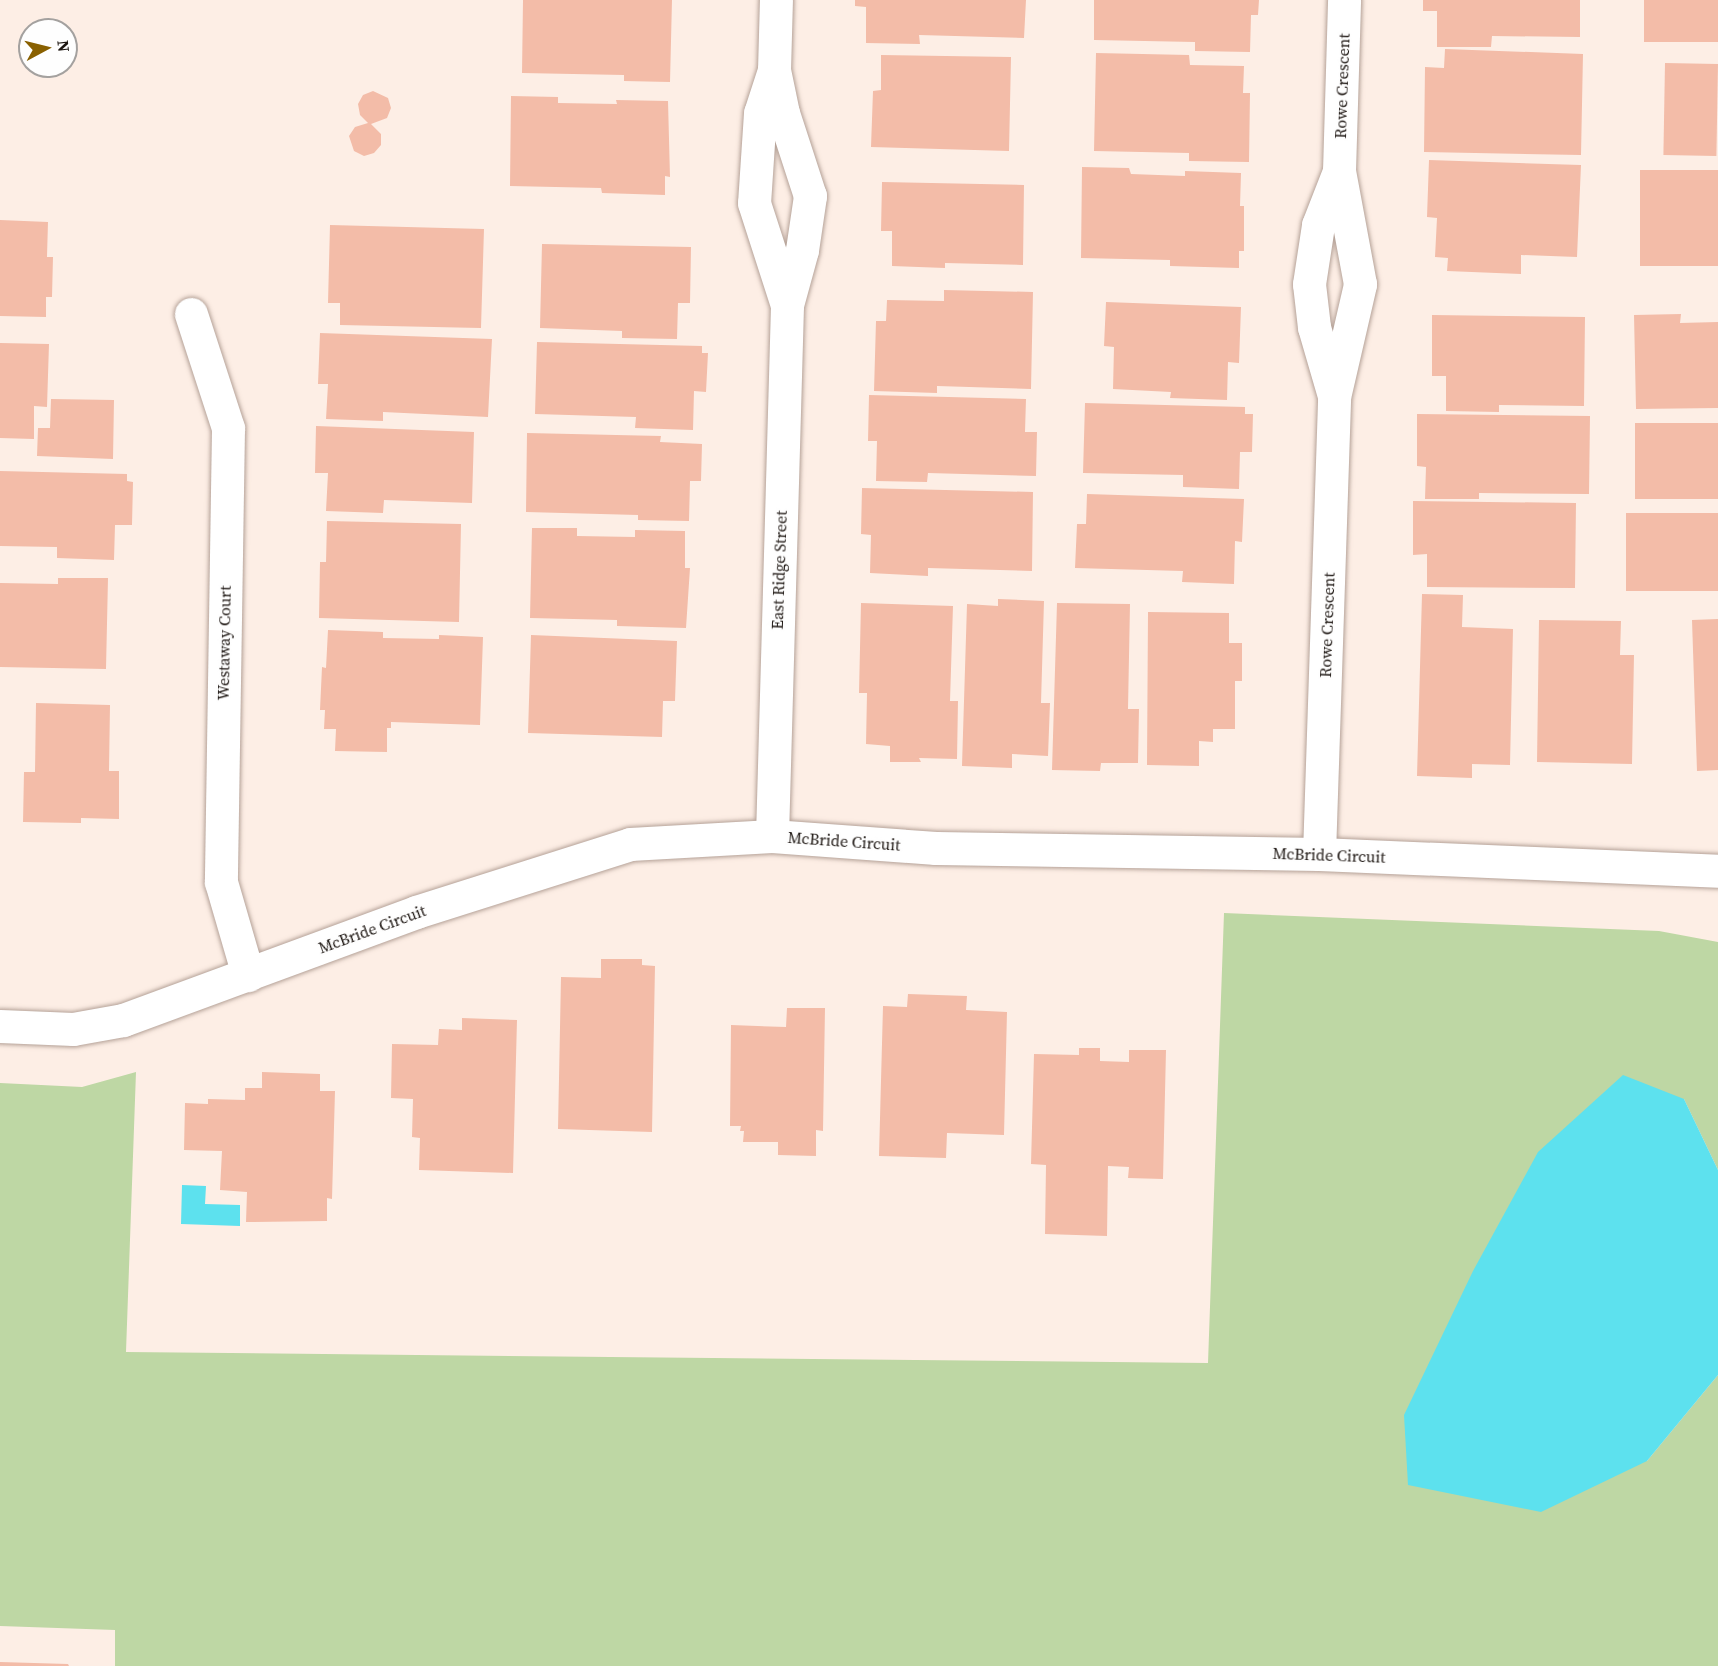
<!DOCTYPE html>
<html>
<head>
<meta charset="utf-8">
<style>
  body { margin:0 }
  #map { position:relative; width:1718px; height:1666px; overflow:hidden; background:#fdeee5; font-family:"Source Serif 4",serif }
  div>[style] { position:absolute }
  [style*='--x'] { left:calc(var(--x)*1px); top:calc(var(--y)*1px); width:calc(var(--w)*1px); rotate:calc(var(--a)*1deg) }
  .green>* { inset:0; background:#bed7a4 }
  .water>* { inset:0; background:#5de1ee }
  .building>* { inset:0; background:#f3bca8; transform-origin:0 0 }
  .roads { filter:drop-shadow(0 0 2px #b5a298) drop-shadow(0 0 2px #b5a298) }
  .street>* { height:33px; margin:-16.5px; padding:0 16.5px; transform-origin:16.5px; border-radius:16.5px; background:#fff }
  span { translate:-50% -50%; white-space:nowrap; text-align:center; line-height:1.15; -webkit-text-stroke:4.5px #fefefe; paint-order:stroke }
  .street-label { font-size:16px; color:#1c1511 }
  .north { position:absolute; left:18px; top:18px; width:60px; height:60px; box-sizing:border-box; background:#fefefe; border:2px solid #a4a19f; border-radius:50%; rotate:83deg; font-size:16px; font-weight:700; line-height:24px; text-align:center; color:#1c1511 }
  .north::after { content:''; display:block; margin:auto; width:21px; height:27px; background:#896000; clip-path:polygon(50% 0,100% 100%,50% 72%,0 100%) }
</style>
</head>
<body>
<div id="map">
  <div class="green">
    <div style="clip-path:polygon(1224px 913px,1659px 931px,1718px 942px,1718px 1170px,1684px 1099px,1647px 1461px,1718px 1375px,1718px 1666px,115px 1666px,115px 1630px,0 1626px,0 1083px,82px 1087px,136px 1072px,126px 1352px,1208px 1363px)"></div>
  </div>
  <div class="water">
    <div style="clip-path:polygon(1623px 1075px,1684px 1099px,1718px 1170px,1718px 1375px,1647px 1461px,1541px 1512px,1408px 1485px,1404px 1415px,1473px 1271px,1538px 1152px)"></div>
    <div style="clip-path:polygon(182px 1185px,206px 1186px,205px 1204px,240px 1205px,240px 1226px,181px 1224px)"></div>
  </div>
  <div class="building">
    <div style="clip-path:polygon(523px 0,672px 0,670px 82px,624px 81px,624px 75px,522px 73px)"></div>
    <div style="clip-path:polygon(855px 0,1026px 0,1024px 38px,919px 35px,920px 44px,866px 43px,866px 7px,855px 6px)"></div>
    <div style="clip-path:polygon(1094px 0,1259px 0,1258px 15px,1251px 15px,1250px 52px,1195px 51px,1195px 42px,1094px 40px)"></div>
    <div style="clip-path:polygon(1423px 0,1580px 0,1580px 37px,1492px 36px,1491px 47px,1437px 47px,1437px 11px,1423px 11px)"></div>
    <div style="left:1644px;top:0;width:74px;height:42px"></div>
    <div style="clip-path:polygon(1445px 49px,1583px 54px,1581px 155px,1424px 152px,1425px 67px,1444px 68px)"></div>
    <div style="clip-path:polygon(1096px 53px,1189px 55px,1190px 65px,1244px 66px,1243px 93px,1250px 93px,1249px 162px,1189px 161px,1189px 153px,1094px 151px)"></div>
    <div style="clip-path:polygon(881px 55px,1011px 57px,1009px 151px,871px 147px,873px 91px,881px 90px)"></div>
    <div style="left:1665px;top:63px;width:53px;height:92px;rotate:1deg"></div>
    <div style="clip-path:polygon(373px 91px,388px 98px,391px 108px,387px 118px,371px 124px,381px 134px,381px 145px,374px 153px,364px 156px,354px 151px,349px 136px,355px 127px,368px 123px,360px 115px,358px 104px,363px 95px)"></div>
    <div style="clip-path:polygon(511px 96px,558px 97px,558px 103px,617px 104px,616px 100px,668px 101px,670px 177px,665px 176px,665px 195px,602px 193px,601px 188px,510px 186px)"></div>
    <div style="clip-path:polygon(1429px 160px,1581px 165px,1577px 257px,1521px 255px,1521px 274px,1447px 271px,1448px 258px,1435px 257px,1437px 218px,1427px 217px)"></div>
    <div style="clip-path:polygon(1082px 167px,1129px 168px,1131px 174px,1185px 176px,1185px 171px,1241px 173px,1240px 206px,1244px 206px,1244px 251px,1239px 251px,1239px 268px,1170px 266px,1170px 260px,1081px 258px)"></div>
    <div style="left:1718px;top:170px;width:96px;height:78px;rotate:90deg"></div>
    <div style="clip-path:polygon(882px 182px,1024px 185px,1023px 265px,945px 263px,945px 268px,892px 266px,892px 231px,881px 231px)"></div>
    <div style="clip-path:polygon(0 220px,48px 222px,47px 257px,53px 257px,52px 297px,46px 297px,46px 317px,0 316px)"></div>
    <div style="clip-path:polygon(330px 225px,484px 229px,481px 328px,340px 325px,340px 303px,328px 303px)"></div>
    <div style="clip-path:polygon(542px 244px,691px 247px,690px 303px,678px 303px,677px 339px,622px 338px,622px 331px,540px 328px)"></div>
    <div style="clip-path:polygon(944px 290px,1033px 292px,1031px 389px,937px 386px,937px 393px,874px 391px,876px 321px,886px 321px,887px 300px,944px 301px)"></div>
    <div style="clip-path:polygon(1106px 302px,1241px 307px,1239px 363px,1228px 362px,1227px 400px,1170px 398px,1171px 392px,1113px 389px,1114px 347px,1104px 346px)"></div>
    <div style="clip-path:polygon(1681px 314px,1680px 323px,1718px 322px,1718px 408px,1636px 409px,1634px 315px)"></div>
    <div style="clip-path:polygon(1432px 315px,1585px 317px,1584px 406px,1499px 405px,1499px 412px,1446px 411px,1446px 376px,1432px 376px)"></div>
    <div style="clip-path:polygon(320px 333px,492px 339px,488px 417px,383px 412px,383px 421px,326px 419px,328px 384px,318px 384px)"></div>
    <div style="clip-path:polygon(537px 342px,702px 346px,702px 353px,708px 353px,706px 392px,694px 391px,693px 430px,635px 428px,636px 417px,535px 414px)"></div>
    <div style="clip-path:polygon(0 343px,49px 344px,47px 407px,34px 406px,34px 439px,0 438px)"></div>
    <div style="clip-path:polygon(869px 395px,1026px 399px,1025px 432px,1037px 432px,1036px 476px,928px 473px,927px 482px,876px 481px,877px 441px,868px 441px)"></div>
    <div style="clip-path:polygon(51px 399px,114px 400px,113px 459px,37px 456px,38px 428px,50px 428px)"></div>
    <div style="clip-path:polygon(1085px 403px,1245px 407px,1245px 414px,1253px 414px,1252px 452px,1240px 452px,1239px 489px,1183px 487px,1183px 475px,1083px 473px)"></div>
    <div style="clip-path:polygon(1417px 414px,1590px 416px,1589px 494px,1479px 493px,1479px 499px,1425px 499px,1426px 467px,1417px 466px)"></div>
    <div style="left:1635px;top:423px;width:83px;height:76px"></div>
    <div style="clip-path:polygon(316px 426px,474px 432px,472px 503px,384px 500px,383px 513px,326px 511px,328px 473px,315px 473px)"></div>
    <div style="clip-path:polygon(527px 433px,661px 436px,660px 442px,702px 444px,701px 481px,690px 481px,689px 521px,638px 520px,638px 515px,526px 512px)"></div>
    <div style="clip-path:polygon(0 471px,127px 474px,127px 481px,133px 482px,132px 525px,115px 525px,114px 560px,57px 558px,57px 547px,0 546px)"></div>
    <div style="clip-path:polygon(862px 488px,1033px 492px,1032px 571px,928px 568px,928px 576px,870px 573px,871px 535px,861px 534px)"></div>
    <div style="clip-path:polygon(1087px 494px,1244px 499px,1242px 542px,1235px 541px,1234px 584px,1182px 582px,1183px 571px,1075px 568px,1077px 524px,1086px 524px)"></div>
    <div style="clip-path:polygon(1413px 501px,1576px 503px,1575px 588px,1427px 587px,1427px 554px,1413px 555px)"></div>
    <div style="left:1718px;top:513px;width:78px;height:92px;rotate:90deg"></div>
    <div style="clip-path:polygon(327px 521px,461px 524px,459px 622px,319px 618px,320px 562px,326px 562px)"></div>
    <div style="clip-path:polygon(532px 528px,577px 528px,577px 536px,635px 537px,635px 530px,685px 531px,685px 568px,690px 568px,686px 628px,617px 626px,617px 620px,530px 618px)"></div>
    <div style="clip-path:polygon(58px 578px,108px 578px,106px 669px,0 667px,0 583px,58px 584px)"></div>
    <div style="clip-path:polygon(1422px 594px,1463px 595px,1462px 627px,1513px 629px,1510px 765px,1472px 764px,1472px 778px,1417px 776px)"></div>
    <div style="clip-path:polygon(998px 599px,1044px 601px,1041px 703px,1050px 703px,1048px 756px,1012px 754px,1012px 768px,962px 766px,967px 604px,998px 606px)"></div>
    <div style="clip-path:polygon(861px 603px,953px 606px,950px 701px,958px 701px,957px 759px,919px 758px,921px 762px,890px 762px,890px 746px,866px 744px,867px 693px,859px 693px)"></div>
    <div style="clip-path:polygon(1057px 603px,1130px 604px,1128px 709px,1139px 709px,1138px 763px,1101px 763px,1100px 771px,1052px 770px)"></div>
    <div style="clip-path:polygon(1148px 612px,1229px 613px,1229px 643px,1242px 643px,1242px 681px,1235px 681px,1235px 729px,1213px 729px,1213px 742px,1199px 741px,1199px 766px,1147px 765px)"></div>
    <div style="clip-path:polygon(1718px 619px,1718px 770px,1697px 771px,1692px 620px)"></div>
    <div style="clip-path:polygon(1539px 620px,1621px 621px,1620px 655px,1634px 655px,1632px 764px,1537px 762px)"></div>
    <div style="clip-path:polygon(328px 630px,383px 632px,383px 638px,439px 639px,439px 635px,483px 637px,480px 725px,391px 722px,391px 728px,387px 728px,387px 752px,335px 751px,336px 729px,324px 729px,325px 710px,320px 710px,322px 667px,326px 668px)"></div>
    <div style="clip-path:polygon(531px 635px,677px 641px,675px 701px,663px 701px,662px 737px,528px 733px)"></div>
    <div style="clip-path:polygon(36px 703px,110px 705px,109px 771px,119px 771px,119px 819px,81px 818px,81px 823px,23px 822px,24px 772px,35px 772px)"></div>
    <div style="clip-path:polygon(601px 959px,642px 959px,642px 965px,655px 966px,652px 1132px,558px 1129px,561px 977px,601px 978px)"></div>
    <div style="clip-path:polygon(908px 994px,967px 996px,966px 1010px,1007px 1012px,1004px 1135px,947px 1133px,946px 1158px,879px 1156px,883px 1006px,907px 1007px)"></div>
    <div style="clip-path:polygon(787px 1008px,825px 1008px,823px 1131px,816px 1130px,816px 1156px,778px 1155px,778px 1142px,743px 1142px,744px 1131px,740px 1131px,741px 1126px,730px 1126px,731px 1025px,786px 1027px)"></div>
    <div style="clip-path:polygon(462px 1018px,517px 1020px,513px 1173px,419px 1170px,420px 1138px,412px 1137px,413px 1099px,391px 1098px,392px 1044px,438px 1045px,439px 1029px,462px 1030px)"></div>
    <div style="clip-path:polygon(1079px 1048px,1100px 1048px,1100px 1061px,1129px 1062px,1129px 1050px,1166px 1050px,1163px 1179px,1128px 1178px,1129px 1167px,1108px 1166px,1107px 1236px,1045px 1234px,1046px 1165px,1031px 1164px,1034px 1054px,1079px 1055px)"></div>
    <div style="clip-path:polygon(262px 1072px,320px 1074px,320px 1091px,335px 1091px,332px 1199px,327px 1198px,327px 1221px,246px 1222px,247px 1192px,220px 1190px,222px 1151px,184px 1150px,185px 1103px,208px 1104px,208px 1099px,245px 1100px,245px 1088px,262px 1088px)"></div>
    <div style="clip-path:polygon(0 1662px,68px 1664px,69px 1666px,0 1666px)"></div>
  </div>
  <div class="roads">
    <div class="street">
      <div style="--x:774;--y:70;--w:45;--a:108"></div>
      <div style="--x:760;--y:113;--w:90;--a:93.8"></div>
      <div style="--x:754;--y:203;--w:107;--a:72.1"></div>
      <div style="--x:191;--y:314;--w:120;--a:72"></div>
      <div style="--x:228;--y:428;--w:454;--a:90.9"></div>
      <div style="--x:221;--y:882;--w:97;--a:73.8"></div>
      <div style="--x:1334;--y:396;--w:72;--a:-106.2"></div>
      <div style="--x:1314;--y:327;--w:43;--a:-96.6"></div>
      <div style="--x:1309;--y:284;--w:60;--a:-81.3"></div>
      <div style="--x:1318;--y:225;--w:58;--a:-68.7"></div>
      <div style="--x:772;--y:836;--w:531;--a:-88.38"></div>
      <div style="--x:787;--y:305;--w:57;--a:-74.7"></div>
      <div style="--x:802;--y:250;--w:55;--a:-81.6"></div>
      <div style="--x:810;--y:196;--w:87;--a:-108"></div>
      <div style="--x:783;--y:113;--w:44;--a:-101.8"></div>
      <div style="--x:774;--y:70;--w:70;--a:-88.4"></div>
      <div style="--x:1319;--y:854;--w:457;--a:-88.1"></div>
      <div style="--x:1334;--y:397;--w:116;--a:-77"></div>
      <div style="--x:1360;--y:284;--w:115;--a:-100.5"></div>
      <div style="--x:1339;--y:171;--w:171;--a:-88.3"></div>
      <div style="--x:0;--y:1026;--w:73;--a:2.4"></div>
      <div style="--x:73;--y:1029;--w:51;--a:-10.2"></div>
      <div style="--x:123;--y:1020;--w:312;--a:-20.2"></div>
      <div style="--x:416;--y:912;--w:225;--a:-17.6"></div>
      <div style="--x:630;--y:844;--w:142;--a:-3.2"></div>
      <div style="--x:772;--y:836;--w:164;--a:4.2"></div>
      <div style="--x:936;--y:848;--w:383;--a:0.9"></div>
      <div style="--x:1319;--y:854;--w:399;--a:2.4"></div>
    </div>
  </div>
  <div class="street-label">
    <span style="left:1342px;top:86px;rotate:-88deg">Rowe Crescent</span>
    <span style="left:779px;top:570px;rotate:-88deg">East Ridge Street</span>
    <span style="left:1327px;top:625px;rotate:-88deg">Rowe Crescent</span>
    <span style="left:224px;top:643px;rotate:-89deg">Westaway Court</span>
    <span style="left:844px;top:841px;rotate:4deg">McBride Circuit</span>
    <span style="left:1329px;top:855px;rotate:2deg">McBride Circuit</span>
    <span style="left:372px;top:929px;rotate:-20deg">McBride Circuit</span>
  </div>
  <div class="north">N</div>
</div>
</body>
</html>
